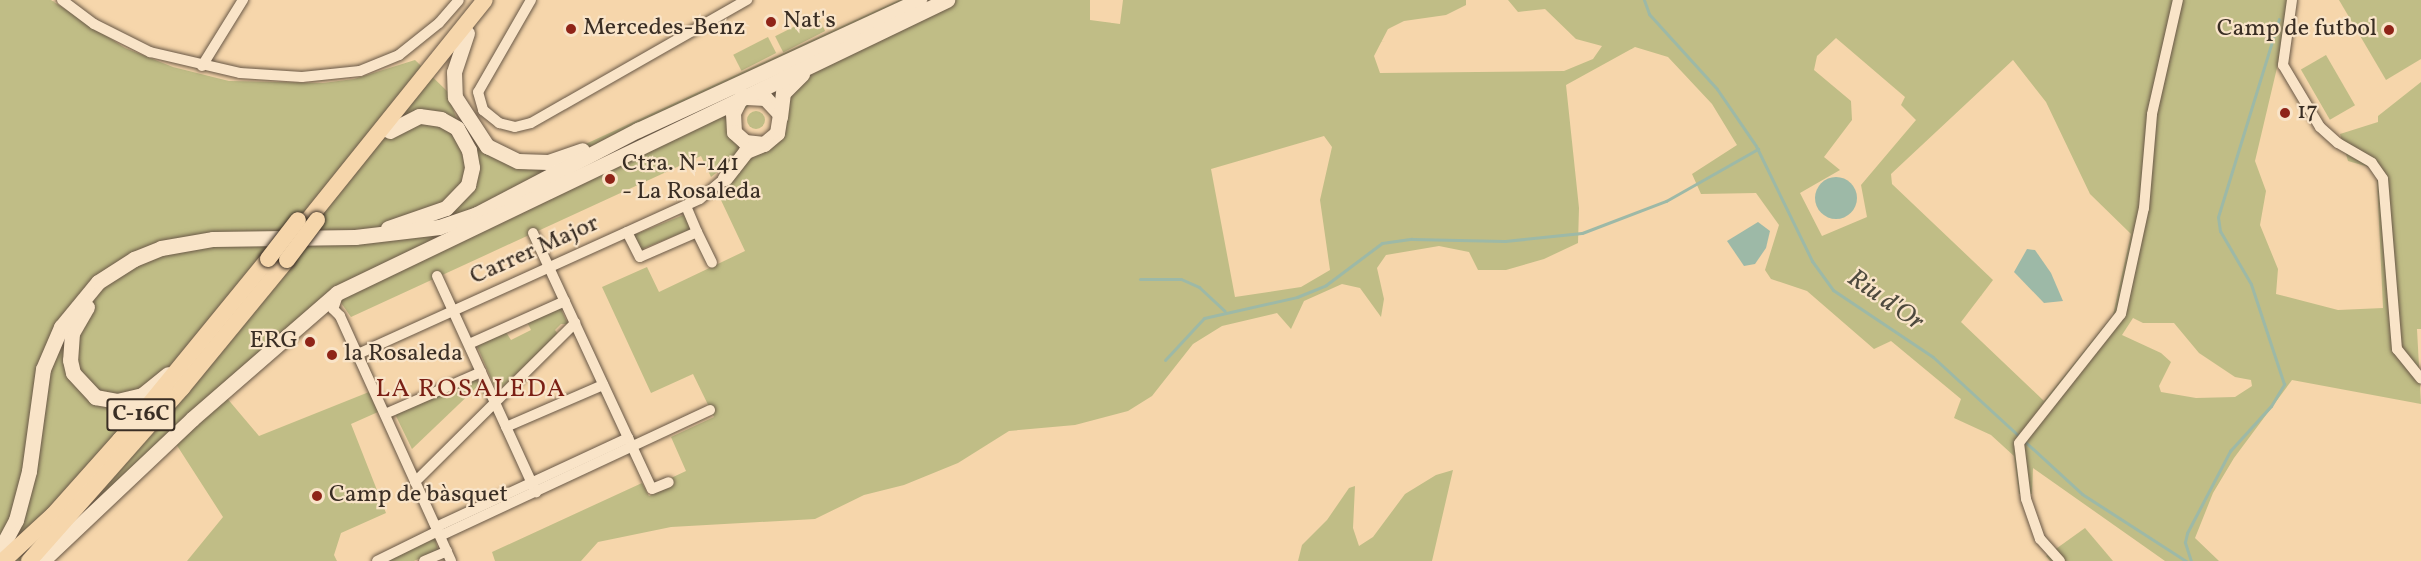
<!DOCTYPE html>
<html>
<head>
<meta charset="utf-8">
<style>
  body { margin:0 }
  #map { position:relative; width:2421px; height:561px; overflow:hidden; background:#f6d6ab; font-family:Vollkorn,serif }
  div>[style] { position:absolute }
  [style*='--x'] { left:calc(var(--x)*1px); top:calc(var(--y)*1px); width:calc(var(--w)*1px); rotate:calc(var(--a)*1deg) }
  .green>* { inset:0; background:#c0bd86; transform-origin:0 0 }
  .round { border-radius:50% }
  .water>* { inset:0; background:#9db9a7 }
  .stream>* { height:3px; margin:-1.5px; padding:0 1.5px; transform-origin:1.5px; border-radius:1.5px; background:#9db9a7 }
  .roads { filter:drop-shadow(0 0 2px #695846) drop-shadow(0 0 2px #695846) }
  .street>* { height:10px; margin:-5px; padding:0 5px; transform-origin:5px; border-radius:5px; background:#f9e4c8 }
  .secondary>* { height:15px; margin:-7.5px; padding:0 7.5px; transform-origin:7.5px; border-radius:7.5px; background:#f9e4c8 }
  .primary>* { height:16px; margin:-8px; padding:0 8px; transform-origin:8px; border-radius:8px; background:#f6d6ab }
  .bridges { filter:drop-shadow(0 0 2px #3a2e24) drop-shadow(0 0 2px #3a2e24) }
  .primary-bridge>* { height:16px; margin:-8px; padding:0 8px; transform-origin:8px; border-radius:8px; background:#f6d6ab }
  .dots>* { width:16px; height:16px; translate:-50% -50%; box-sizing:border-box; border:3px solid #f9e4c8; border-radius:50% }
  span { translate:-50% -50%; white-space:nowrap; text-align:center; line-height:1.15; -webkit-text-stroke:4.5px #f9e4c8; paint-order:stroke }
  .shield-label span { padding:2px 4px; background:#f9e4c8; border:2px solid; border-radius:4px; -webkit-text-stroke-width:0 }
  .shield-label { font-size:22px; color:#3a2e24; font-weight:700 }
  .poi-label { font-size:24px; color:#3a2e24 }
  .left { translate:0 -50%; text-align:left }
  .right { translate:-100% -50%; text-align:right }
  .street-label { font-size:24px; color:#3a2e24 }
  .water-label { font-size:26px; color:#4e4a3e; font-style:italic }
  .neighbourhood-label { font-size:26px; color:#7a1f14; letter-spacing:1.5px }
</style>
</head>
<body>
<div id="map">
  <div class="green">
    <div style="clip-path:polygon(evenodd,0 0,51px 0,125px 48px,173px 67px,229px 81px,323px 83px,354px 79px,415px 60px,448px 92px,456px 118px,479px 146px,495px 158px,529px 170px,899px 0,1090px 0,1090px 20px,1120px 24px,1123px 0,1466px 0,1466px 5px,1446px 15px,1404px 21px,1388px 29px,1374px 56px,1380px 73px,1564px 71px,1593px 59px,1602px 46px,1576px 39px,1545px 9px,1518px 12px,1508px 0,2293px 0,2255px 161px,2266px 191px,2260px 225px,2278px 269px,2276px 294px,2338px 310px,2383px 308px,2377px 179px,2369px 167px,2348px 161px,2340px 134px,2378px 122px,2378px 116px,2421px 82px,2421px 329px,2417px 329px,2421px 404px,2292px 380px,2234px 458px,2213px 493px,2195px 538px,2219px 561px,2165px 561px,2033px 468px,2032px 494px,2019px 494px,2014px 456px,1991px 435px,1954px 418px,1961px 399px,1891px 341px,1874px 349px,1807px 291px,1771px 279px,1765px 270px,1779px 225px,1756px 193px,1701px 194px,1692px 174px,1737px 145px,1712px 104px,1668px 57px,1635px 47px,1566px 85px,1579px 208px,1578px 243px,1544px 259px,1506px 270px,1478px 270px,1469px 252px,1439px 246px,1386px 255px,1377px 268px,1384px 299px,1381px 317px,1360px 288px,1342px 284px,1304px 301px,1291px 329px,1277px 313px,1222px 326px,1193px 344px,1152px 396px,1128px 411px,1075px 425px,1009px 431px,958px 463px,904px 485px,864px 495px,815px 519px,671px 527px,598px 542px,581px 561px,495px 561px,492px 552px,642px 483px,649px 496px,674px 484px,671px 478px,686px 471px,671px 437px,714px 417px,693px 374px,651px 393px,602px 287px,647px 267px,659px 292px,745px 251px,720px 198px,727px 185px,720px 170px,711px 177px,701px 156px,351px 317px,339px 300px,226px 397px,259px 436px,369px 392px,378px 412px,351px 424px,386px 513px,341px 533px,334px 555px,337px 561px,187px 561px,223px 517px,176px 444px,48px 561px,0 561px,0 0,1836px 38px,1905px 97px,1901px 105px,1916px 120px,1861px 185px,1867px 217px,1822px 236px,1800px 193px,1840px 170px,1824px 157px,1852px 120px,1851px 101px,1814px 70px,1817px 56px,1836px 38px,0 0,2013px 60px,2046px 102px,2090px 194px,2131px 234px,2113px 315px,2044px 401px,1961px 322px,1993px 280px,1892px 184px,1891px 174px,2013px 60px,0 0,751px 103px,764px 104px,773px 114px,773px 126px,764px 136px,751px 137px,741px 129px,738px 116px,751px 103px,0 0,1324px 136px,1332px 147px,1320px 200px,1330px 270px,1301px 287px,1235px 297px,1211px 169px,1324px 136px,0 0,2133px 318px,2143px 323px,2174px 323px,2199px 353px,2235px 377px,2251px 380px,2252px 386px,2235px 397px,2196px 398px,2161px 392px,2159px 386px,2171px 362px,2161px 353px,2122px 335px,2133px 318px)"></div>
    <div style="clip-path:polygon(2339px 0,2421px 0,2421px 59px,2386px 80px)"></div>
    <div style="left:817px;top:15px;width:18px;height:47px;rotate:63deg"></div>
    <div style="left:768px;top:37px;width:18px;height:39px;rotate:63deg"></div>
    <div style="left:2326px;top:55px;width:58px;height:29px;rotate:60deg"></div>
    <div class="round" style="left:747px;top:111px;width:18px;height:18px"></div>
    <div style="left:686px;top:214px;width:16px;height:57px;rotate:68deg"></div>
    <div style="clip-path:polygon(560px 307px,568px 324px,561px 324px,555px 330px,558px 334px,497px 392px,477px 346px,506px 332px,511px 340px,531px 330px,527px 322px)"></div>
    <div style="clip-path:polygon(476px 377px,479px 385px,412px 449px,395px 414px)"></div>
    <div style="clip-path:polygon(1453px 470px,1432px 561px,1298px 561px,1302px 545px,1327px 520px,1349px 488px,1355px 486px,1353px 528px,1359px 546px,1373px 537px,1405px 494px,1436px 475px)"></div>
    <div style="clip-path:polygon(2085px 528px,2113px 561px,2050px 561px,2046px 556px)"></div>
    <div style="clip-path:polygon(435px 538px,438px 550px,414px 561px,382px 561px)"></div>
  </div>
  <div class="water">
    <div class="round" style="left:1815px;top:177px;width:42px;height:42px"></div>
    <div style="clip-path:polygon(1758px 222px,1770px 231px,1766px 248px,1755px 264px,1744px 266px,1727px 241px)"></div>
    <div style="clip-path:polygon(2027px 249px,2035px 250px,2051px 273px,2063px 301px,2044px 303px,2014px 272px)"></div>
  </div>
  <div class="stream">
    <div style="--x:1644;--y:0;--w:15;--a:70"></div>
    <div style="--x:1649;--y:14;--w:101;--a:47.8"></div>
    <div style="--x:1717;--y:89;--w:69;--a:55.6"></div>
    <div style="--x:1756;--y:146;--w:128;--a:64"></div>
    <div style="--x:1812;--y:261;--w:36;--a:54"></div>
    <div style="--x:1833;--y:290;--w:120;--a:33.8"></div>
    <div style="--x:1933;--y:357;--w:202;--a:42.6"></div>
    <div style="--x:2082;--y:494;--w:124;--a:32.8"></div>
    <div style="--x:1140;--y:279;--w:41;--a:0"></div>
    <div style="--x:1181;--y:279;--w:20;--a:24"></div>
    <div style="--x:1199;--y:287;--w:35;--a:43"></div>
    <div style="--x:1165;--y:360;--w:57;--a:-47.1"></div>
    <div style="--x:1204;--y:318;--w:95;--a:-12.7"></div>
    <div style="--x:1297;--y:297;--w:31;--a:-22"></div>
    <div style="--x:1326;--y:285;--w:70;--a:-36.9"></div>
    <div style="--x:1382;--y:243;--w:30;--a:-8"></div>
    <div style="--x:1412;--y:239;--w:93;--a:1.2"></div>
    <div style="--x:1505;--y:241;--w:77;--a:-5.9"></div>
    <div style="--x:1582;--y:233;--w:90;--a:-20.9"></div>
    <div style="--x:1666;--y:201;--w:106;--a:-29.5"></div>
    <div style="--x:2191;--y:561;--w:20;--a:-108"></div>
    <div style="--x:2185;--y:542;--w:9;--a:-77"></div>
    <div style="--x:2187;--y:533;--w:93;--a:-62.3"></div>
    <div style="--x:2230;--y:451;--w:61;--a:-47.7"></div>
    <div style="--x:2271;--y:406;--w:26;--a:-59"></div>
    <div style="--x:2284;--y:384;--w:105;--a:-108.3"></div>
    <div style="--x:2251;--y:284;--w:61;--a:-120.3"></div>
    <div style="--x:2220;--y:231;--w:14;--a:-98"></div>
    <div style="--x:2218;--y:217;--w:207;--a:-72.9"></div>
  </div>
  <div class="roads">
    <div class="street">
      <div style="--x:62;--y:0;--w:40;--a:37"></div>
      <div style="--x:94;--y:24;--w:63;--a:26.6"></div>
      <div style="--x:150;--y:52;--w:92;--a:13.1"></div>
      <div style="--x:240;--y:73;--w:62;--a:3.7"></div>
      <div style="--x:302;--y:77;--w:58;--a:-5.9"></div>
      <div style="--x:360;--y:71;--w:42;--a:-22.3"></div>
      <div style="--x:399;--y:55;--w:51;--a:-38.7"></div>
      <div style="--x:439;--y:23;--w:30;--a:-49"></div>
      <div style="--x:531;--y:0;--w:106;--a:119.9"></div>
      <div style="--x:478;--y:92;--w:19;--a:74"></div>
      <div style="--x:483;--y:110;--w:21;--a:39"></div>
      <div style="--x:499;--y:123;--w:16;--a:14"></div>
      <div style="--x:515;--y:127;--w:16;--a:-14"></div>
      <div style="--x:531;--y:123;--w:249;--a:-29.7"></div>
      <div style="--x:2292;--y:0;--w:66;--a:97.9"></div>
      <div style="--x:2283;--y:65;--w:72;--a:59.2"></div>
      <div style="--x:2320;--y:127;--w:24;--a:42"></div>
      <div style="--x:2338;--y:143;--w:39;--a:30"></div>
      <div style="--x:2372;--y:163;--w:19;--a:55"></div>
      <div style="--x:2383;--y:179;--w:171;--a:85.3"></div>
      <div style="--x:2397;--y:349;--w:38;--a:51"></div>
      <div style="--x:202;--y:66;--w:78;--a:-58.2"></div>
      <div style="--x:627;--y:232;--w:28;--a:63"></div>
      <div style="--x:640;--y:257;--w:62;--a:-23.7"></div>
      <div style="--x:697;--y:232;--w:28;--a:-113"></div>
      <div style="--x:697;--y:232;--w:34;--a:64"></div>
      <div style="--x:533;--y:233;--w:282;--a:65.1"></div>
      <div style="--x:652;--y:489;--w:18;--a:-22"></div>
      <div style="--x:437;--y:276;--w:238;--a:65.4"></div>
      <div style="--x:339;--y:292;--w:18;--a:109"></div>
      <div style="--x:333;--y:309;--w:10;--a:45"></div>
      <div style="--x:340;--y:316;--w:269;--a:65.6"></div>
      <div style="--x:469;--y:344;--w:105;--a:-24.1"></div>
      <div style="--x:358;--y:354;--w:375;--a:-24.4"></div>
      <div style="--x:700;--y:199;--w:33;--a:-40"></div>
      <div style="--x:385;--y:414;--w:105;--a:-23.6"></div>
      <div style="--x:506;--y:427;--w:106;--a:-23.4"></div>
      <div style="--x:415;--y:482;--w:226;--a:-44.8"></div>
      <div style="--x:436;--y:527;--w:212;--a:-24.9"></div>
      <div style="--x:440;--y:536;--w:298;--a:-25"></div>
      <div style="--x:377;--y:561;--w:68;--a:-26.2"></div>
      <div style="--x:424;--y:561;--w:25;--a:-23"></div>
      <div style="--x:2060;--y:561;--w:30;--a:-132"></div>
      <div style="--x:2040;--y:539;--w:42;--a:-109.3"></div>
      <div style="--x:2026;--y:499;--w:56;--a:-97.1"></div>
      <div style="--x:2019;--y:443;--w:164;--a:-51.7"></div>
      <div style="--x:2121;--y:314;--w:108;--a:-77.8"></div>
      <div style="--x:2144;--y:208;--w:94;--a:-85.1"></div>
      <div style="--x:2152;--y:114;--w:117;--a:-77.2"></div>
    </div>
    <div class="secondary">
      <div style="--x:467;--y:33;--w:41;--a:108.4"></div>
      <div style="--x:454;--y:72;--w:25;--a:88"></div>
      <div style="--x:455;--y:97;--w:59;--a:56.9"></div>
      <div style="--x:487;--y:146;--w:34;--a:26"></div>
      <div style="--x:518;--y:161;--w:30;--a:2"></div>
      <div style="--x:548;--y:162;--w:36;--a:-19"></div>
      <div style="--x:742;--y:95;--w:20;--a:117"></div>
      <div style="--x:733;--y:113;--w:19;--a:87"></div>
      <div style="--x:734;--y:132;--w:15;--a:42"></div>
      <div style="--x:745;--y:142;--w:19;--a:6"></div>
      <div style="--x:764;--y:144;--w:17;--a:-40"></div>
      <div style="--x:777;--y:133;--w:19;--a:-81"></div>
      <div style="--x:780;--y:114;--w:22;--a:-133"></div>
      <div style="--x:765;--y:98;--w:19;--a:-177"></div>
      <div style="--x:780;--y:117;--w:24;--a:-83"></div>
      <div style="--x:783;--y:93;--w:27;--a:-45"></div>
      <div style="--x:725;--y:178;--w:34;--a:-52"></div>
      <div style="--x:746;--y:151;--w:16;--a:-22"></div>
      <div style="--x:388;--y:228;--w:61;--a:-19"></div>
      <div style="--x:446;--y:208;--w:32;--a:-46"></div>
      <div style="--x:468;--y:185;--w:18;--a:-77"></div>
      <div style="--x:472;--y:167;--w:17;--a:-100"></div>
      <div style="--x:469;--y:150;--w:25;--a:-119"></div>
      <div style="--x:457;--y:128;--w:18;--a:-151"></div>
      <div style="--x:441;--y:119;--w:22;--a:-172"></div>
      <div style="--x:419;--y:116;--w:33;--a:153"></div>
      <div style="--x:87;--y:307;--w:30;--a:120"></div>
      <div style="--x:72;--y:333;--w:27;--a:94"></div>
      <div style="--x:70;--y:360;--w:13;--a:77"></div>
      <div style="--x:73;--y:373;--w:33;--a:47"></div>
      <div style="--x:95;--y:397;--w:22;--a:10"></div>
      <div style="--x:117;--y:401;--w:26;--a:-13"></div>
      <div style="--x:142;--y:395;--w:33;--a:-39"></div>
      <div style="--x:0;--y:550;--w:34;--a:-62"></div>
      <div style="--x:16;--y:520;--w:51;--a:-75.1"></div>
      <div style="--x:29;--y:471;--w:103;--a:-82.2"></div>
      <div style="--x:43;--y:369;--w:46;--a:-66.8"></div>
      <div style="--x:61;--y:327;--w:58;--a:-50.6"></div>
      <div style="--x:98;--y:282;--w:43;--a:-32.6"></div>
      <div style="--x:134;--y:259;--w:29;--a:-22"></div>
      <div style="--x:161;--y:248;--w:53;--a:-9.8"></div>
      <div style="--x:213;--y:239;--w:142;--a:-0.8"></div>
      <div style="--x:355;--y:237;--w:85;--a:-6.8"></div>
      <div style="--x:439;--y:227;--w:40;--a:-18.9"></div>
      <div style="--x:477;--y:214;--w:182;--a:-27.6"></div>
      <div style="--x:638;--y:130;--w:310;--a:-24.8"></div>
      <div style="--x:42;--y:561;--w:207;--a:-43.4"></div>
      <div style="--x:192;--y:419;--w:192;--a:-41"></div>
      <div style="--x:337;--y:293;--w:677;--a:-25.66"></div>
    </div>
    <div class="primary">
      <div style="--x:308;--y:220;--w:282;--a:-51.2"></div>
      <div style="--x:3;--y:561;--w:68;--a:-42.6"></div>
      <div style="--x:53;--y:515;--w:101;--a:-48.2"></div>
      <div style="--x:120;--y:440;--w:234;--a:-50.7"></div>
      <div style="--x:29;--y:561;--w:231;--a:-48.5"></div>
      <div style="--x:182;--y:388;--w:166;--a:-50.6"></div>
    </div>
  </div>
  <div class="bridges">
    <div class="primary-bridge">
      <div style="--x:268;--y:259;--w:49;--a:-52.4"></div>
      <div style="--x:287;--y:260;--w:50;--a:-53.1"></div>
    </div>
  </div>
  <div class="dots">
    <div style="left:771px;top:22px;background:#8f2418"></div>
    <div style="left:571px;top:29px;background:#8f2418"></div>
    <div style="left:2389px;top:30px;background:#8f2418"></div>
    <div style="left:2285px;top:113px;background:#8f2418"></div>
    <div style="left:610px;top:179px;background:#8f2418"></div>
    <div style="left:310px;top:342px;background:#8f2418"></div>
    <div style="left:332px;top:355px;background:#8f2418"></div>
    <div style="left:317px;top:496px;background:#8f2418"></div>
  </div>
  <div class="shield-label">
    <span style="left:141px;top:415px">C-16C</span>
  </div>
  <div class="poi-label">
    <span class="left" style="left:783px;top:22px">Nat's</span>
    <span class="left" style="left:583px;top:29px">Mercedes-Benz</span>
    <span class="right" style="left:2377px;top:30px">Camp de futbol</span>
    <span class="left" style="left:2297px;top:113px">17</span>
    <span class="left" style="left:622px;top:179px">Ctra. N-141<br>- La Rosaleda</span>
    <span class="right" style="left:298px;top:342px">ERG</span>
    <span class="left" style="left:344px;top:355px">la Rosaleda</span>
    <span class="left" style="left:329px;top:496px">Camp de bàsquet</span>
  </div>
  <div class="street-label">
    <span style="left:535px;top:251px;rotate:-24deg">Carrer Major</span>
  </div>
  <div class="water-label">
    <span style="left:1885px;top:301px;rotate:35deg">Riu d'Or</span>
  </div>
  <div class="neighbourhood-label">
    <span style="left:471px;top:390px">LA ROSALEDA</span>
  </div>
</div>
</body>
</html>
